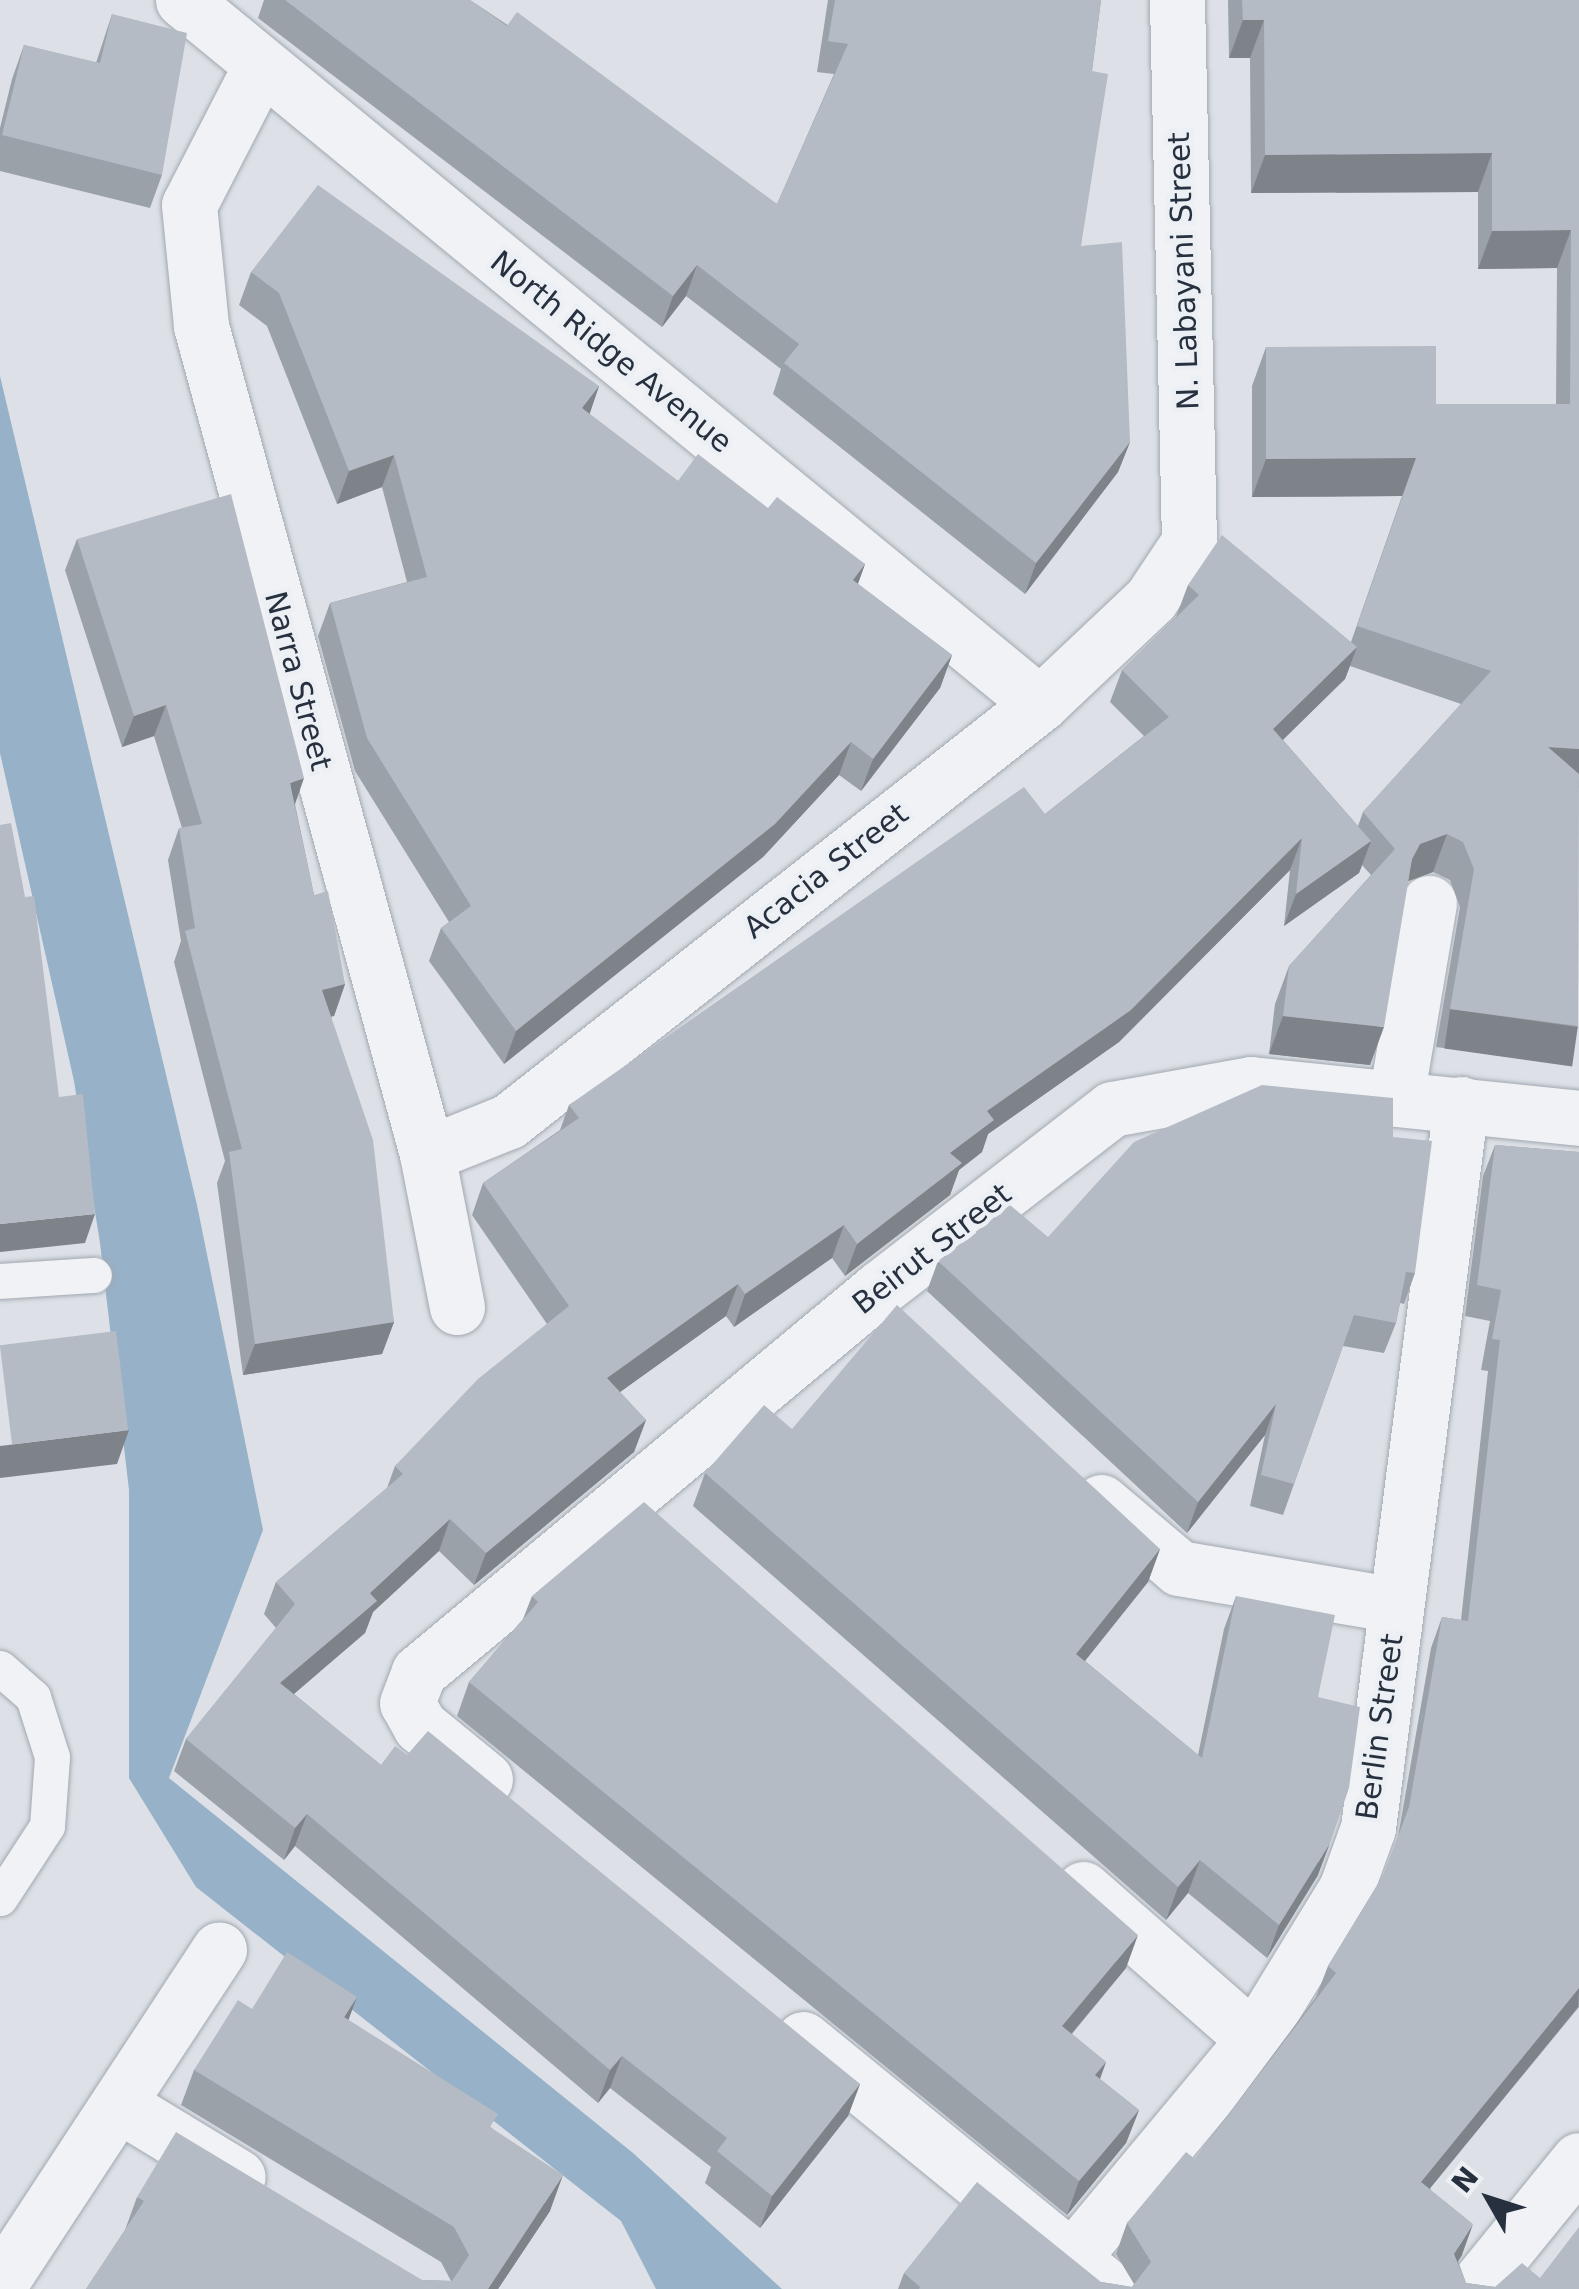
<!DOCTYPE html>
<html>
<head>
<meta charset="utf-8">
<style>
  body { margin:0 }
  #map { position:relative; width:1579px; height:2289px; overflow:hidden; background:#dde1e7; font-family:"DejaVu Sans",sans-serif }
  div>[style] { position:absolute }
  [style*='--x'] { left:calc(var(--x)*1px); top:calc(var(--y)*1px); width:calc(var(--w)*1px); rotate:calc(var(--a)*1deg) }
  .water>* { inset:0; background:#97b1c8 }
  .roads { filter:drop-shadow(0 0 2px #a2a8b1) drop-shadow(0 0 2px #a2a8b1) }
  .service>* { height:35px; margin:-17.5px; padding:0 17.5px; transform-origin:17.5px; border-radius:17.5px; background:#f0f2f5 }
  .minor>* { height:55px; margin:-27.5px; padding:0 27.5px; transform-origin:27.5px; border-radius:27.5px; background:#f0f2f5 }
  .wall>* { inset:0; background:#9ba1a9 }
  .shaded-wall>* { inset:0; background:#7e8389; transform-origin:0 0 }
  .building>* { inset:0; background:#b4bbc4; transform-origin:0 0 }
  span { translate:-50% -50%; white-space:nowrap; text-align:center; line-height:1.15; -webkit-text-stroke:9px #ecf0f5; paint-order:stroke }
  .street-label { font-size:30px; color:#26303e }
  .north { position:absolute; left:1439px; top:2149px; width:100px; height:100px; -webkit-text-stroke:8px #ecf0f5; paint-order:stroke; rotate:309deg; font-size:28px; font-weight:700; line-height:40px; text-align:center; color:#26303e }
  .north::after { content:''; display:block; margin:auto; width:35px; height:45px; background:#26303e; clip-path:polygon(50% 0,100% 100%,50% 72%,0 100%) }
</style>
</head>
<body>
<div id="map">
  <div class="water">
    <div style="clip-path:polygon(0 376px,197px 1205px,263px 1530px,169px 1778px,633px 2153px,782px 2289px,656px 2289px,621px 2221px,196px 1887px,129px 1778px,129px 1490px,100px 1243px,74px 1081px,0 753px)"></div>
  </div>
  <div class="roads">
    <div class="service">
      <div style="--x:0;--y:1281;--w:94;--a:-3.7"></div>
      <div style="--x:0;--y:1668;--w:44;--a:41.3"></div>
      <div style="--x:33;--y:1697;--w:63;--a:72.4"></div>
      <div style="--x:52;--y:1757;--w:69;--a:94.1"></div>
      <div style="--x:47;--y:1826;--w:86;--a:123.1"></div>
    </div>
    <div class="minor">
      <div style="--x:183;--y:0;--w:1109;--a:39.4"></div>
      <div style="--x:261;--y:65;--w:157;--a:117.2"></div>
      <div style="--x:189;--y:205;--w:122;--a:84.3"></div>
      <div style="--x:201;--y:326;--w:858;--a:74.73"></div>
      <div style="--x:427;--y:1154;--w:156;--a:78.9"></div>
      <div style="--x:1396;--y:1098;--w:198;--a:-80.4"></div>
      <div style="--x:427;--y:1154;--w:88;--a:-21.9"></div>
      <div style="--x:509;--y:1121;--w:675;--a:-38.14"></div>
      <div style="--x:1040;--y:704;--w:153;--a:-43.4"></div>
      <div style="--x:1151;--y:599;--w:69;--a:-56.3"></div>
      <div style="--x:1189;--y:542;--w:542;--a:-91.27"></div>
      <div style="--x:1101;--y:1502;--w:102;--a:40.2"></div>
      <div style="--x:1179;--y:1568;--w:220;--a:9.7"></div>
      <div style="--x:485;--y:1779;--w:84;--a:-140.8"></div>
      <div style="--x:420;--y:1726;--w:26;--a:-119"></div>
      <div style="--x:407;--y:1703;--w:33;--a:-69"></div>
      <div style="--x:419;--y:1672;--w:599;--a:-39.78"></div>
      <div style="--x:879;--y:1289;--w:294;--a:-37.7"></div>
      <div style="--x:1112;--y:1109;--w:141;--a:-10.2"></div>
      <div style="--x:1251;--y:1084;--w:330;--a:5.9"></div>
      <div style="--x:1083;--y:1889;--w:227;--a:41.3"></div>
      <div style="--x:803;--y:2039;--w:395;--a:39.2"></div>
      <div style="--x:118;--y:2104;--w:140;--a:31.3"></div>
      <div style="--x:1071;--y:2259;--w:286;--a:-50.2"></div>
      <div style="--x:1254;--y:2039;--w:176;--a:-58.5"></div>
      <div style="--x:1346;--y:1889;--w:65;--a:-70.2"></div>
      <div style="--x:1368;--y:1828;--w:730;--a:-82.68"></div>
      <div style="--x:0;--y:2283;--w:399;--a:-56.7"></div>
      <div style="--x:1474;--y:2289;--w:166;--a:-50.9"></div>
    </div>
  </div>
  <div class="wall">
    <div style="clip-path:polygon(264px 0,470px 0,777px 204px,834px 74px,817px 72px,828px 0,1101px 0,1092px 71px,1081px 246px,1130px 442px,1118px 472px,1025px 594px,773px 394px,781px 369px,686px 296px,662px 327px,258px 18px)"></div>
    <div style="clip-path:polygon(evenodd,1228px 0,1579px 0,1578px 1026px,1564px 1064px,1436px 1047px,1460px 907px,1450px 880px,1433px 872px,1408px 881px,1370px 1065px,1269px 1054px,1275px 1004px,1289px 966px,1371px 875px,1362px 865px,1359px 873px,1284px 926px,1290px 870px,1119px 1042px,988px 1134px,982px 1152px,959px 1170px,950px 1195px,845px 1276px,832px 1258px,734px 1327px,726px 1316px,620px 1392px,646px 1420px,634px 1452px,474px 1585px,439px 1551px,373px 1612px,365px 1633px,294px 1694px,381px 1765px,860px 2084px,848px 2116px,760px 2228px,705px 2183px,711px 2167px,610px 2088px,598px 2103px,295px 1846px,284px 1860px,174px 1771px,186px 1739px,276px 1628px,264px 1614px,276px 1582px,387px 1488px,395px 1466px,547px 1324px,472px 1215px,483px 1183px,560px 1130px,569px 1105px,1045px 814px,1144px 736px,1110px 702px,1122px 670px,1176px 617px,1188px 585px,1351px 642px,1402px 496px,1252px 497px,1252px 386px,1266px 347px,1436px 404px,1556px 404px,1557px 268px,1478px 269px,1478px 192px,1251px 193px,1250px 58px,1229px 58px,1228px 0,1350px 666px,1461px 704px,1363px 812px,1358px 826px,1283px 740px,1345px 679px,1350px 666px)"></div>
    <div style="clip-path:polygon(112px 14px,162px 175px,150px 208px,0 171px,0 128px,12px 79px,24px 45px,96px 63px)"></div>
    <div style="clip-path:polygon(251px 272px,599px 386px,589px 414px,678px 481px,768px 508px,865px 564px,858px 584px,952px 655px,940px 688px,861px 791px,839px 775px,763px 857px,504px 1064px,429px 961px,441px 928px,449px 922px,355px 771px,318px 636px,330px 603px,407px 582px,382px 487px,337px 504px,267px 326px,239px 305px)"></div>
    <div style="clip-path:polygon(77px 539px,295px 804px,314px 895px,345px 984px,334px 1016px,331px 1016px,394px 1322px,382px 1354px,243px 1375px,217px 1183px,225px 1161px,174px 962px,181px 941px,168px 860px,179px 828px,182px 828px,154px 736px,122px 747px,65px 570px)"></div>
    <div style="clip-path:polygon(1393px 1137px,1415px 1273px,1404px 1304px,1400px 1303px,1396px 1323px,1384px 1353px,1343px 1346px,1283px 1515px,1250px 1506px,1265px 1435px,1187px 1533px,927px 1291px,938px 1261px,1048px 1237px)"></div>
    <div style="clip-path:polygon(1495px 1145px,1579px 1152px,1579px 2007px,1430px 2188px,1462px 2255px,1458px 2261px,1466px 2283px,1495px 2287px,1540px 2278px,1579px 2289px,898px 2289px,904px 2273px,1101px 2282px,1132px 2287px,1134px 2284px,1116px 2254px,1127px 2223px,1195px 2159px,1316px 1997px,1328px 1966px,1384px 1874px,1398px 1837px,1431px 1648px,1442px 1617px,1461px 1620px,1488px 1371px,1481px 1370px,1490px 1321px,1465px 1316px,1483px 1176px)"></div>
    <div style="clip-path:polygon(792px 1429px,1160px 1549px,1148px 1582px,1085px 1661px,1198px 1755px,1224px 1629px,1236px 1596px,1318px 1697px,1318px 1875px,1267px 1958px,1188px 1893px,1166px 1920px,693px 1506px,705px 1473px)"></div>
    <div style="clip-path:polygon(532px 1596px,1126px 1968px,1072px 2034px,1106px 2062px,1100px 2079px,1139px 2110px,1126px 2143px,1067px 2215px,457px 1716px,469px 1682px,523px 1619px)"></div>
    <div style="clip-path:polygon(252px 2009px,348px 2020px,493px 2129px,550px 2211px,498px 2289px,86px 2289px,125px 2230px,137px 2197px,422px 2280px,451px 2281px,441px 2262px,181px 2105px,194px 2070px)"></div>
  </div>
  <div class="shaded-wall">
    <div style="clip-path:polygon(1243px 20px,1264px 20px,1250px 58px,1229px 58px)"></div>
    <div style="clip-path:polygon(1492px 153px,1478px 192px,1251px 193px,1265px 155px)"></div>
    <div style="clip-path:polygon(1571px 230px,1557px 268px,1478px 269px,1492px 231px)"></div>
    <div style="clip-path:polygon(697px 265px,686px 296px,662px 327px,673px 296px)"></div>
    <div style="clip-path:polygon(599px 386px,588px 419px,582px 408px)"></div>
    <div style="clip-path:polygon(1130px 442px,1118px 472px,1025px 594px,1036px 563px)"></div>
    <div style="clip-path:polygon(394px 455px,382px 487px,337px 504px,349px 471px)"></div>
    <div style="clip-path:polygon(1416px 458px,1402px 496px,1252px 497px,1266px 459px)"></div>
    <div style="clip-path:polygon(865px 564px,853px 597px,853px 580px)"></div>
    <div style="clip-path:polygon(1357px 647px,1345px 679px,1261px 761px,1273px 729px)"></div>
    <div style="clip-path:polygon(952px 655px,940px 688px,861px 791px,873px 759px)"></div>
    <div style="clip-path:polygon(166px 705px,154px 736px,122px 747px,134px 716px)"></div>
    <div style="clip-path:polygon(851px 742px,839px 775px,763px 857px,504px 1064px,516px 1031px)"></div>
    <div style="clip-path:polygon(1548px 747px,1579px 749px,1579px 789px)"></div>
    <div style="clip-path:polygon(304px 778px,293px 810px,290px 783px)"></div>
    <div style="clip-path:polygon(1447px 834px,1433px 872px,1406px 882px,1412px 859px,1420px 844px)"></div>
    <div style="clip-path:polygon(1302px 838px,1290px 870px,1119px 1042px,988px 1134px,982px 1152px,959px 1170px,950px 1195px,845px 1276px,857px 1244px,950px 1153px,987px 1111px)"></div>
    <div style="clip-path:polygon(1371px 841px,1359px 873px,1284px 926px,1296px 894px)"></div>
    <div style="clip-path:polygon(345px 984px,334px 1016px,311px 1022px,322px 990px)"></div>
    <div style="left:1450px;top:1009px;width:129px;height:40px;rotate:8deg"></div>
    <div style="clip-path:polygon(1283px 1016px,1384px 1027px,1370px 1065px,1269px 1054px)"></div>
    <div style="clip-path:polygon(95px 1214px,85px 1243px,0 1252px,0 1224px)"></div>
    <div style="clip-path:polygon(844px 1225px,832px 1258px,734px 1327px,745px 1294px)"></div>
    <div style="clip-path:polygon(738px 1284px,726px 1316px,595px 1410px,607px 1378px)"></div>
    <div style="clip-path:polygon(394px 1322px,382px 1354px,243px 1375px,255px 1344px)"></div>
    <div style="clip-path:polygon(1276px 1404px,1265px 1435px,1187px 1533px,1198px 1502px)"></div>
    <div style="clip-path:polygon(646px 1420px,634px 1452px,474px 1585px,486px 1553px)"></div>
    <div style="clip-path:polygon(129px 1430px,117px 1464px,0 1478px,0 1446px)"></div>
    <div style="clip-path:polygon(450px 1519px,439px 1551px,373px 1612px,365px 1633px,268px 1716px,280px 1683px,370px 1593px)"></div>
    <div style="clip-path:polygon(1160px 1549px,1148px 1582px,1064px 1687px,1076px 1654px)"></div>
    <div style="clip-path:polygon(307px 1814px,295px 1846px,284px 1860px,295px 1828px)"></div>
    <div style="clip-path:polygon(1330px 1843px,1318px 1875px,1267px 1958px,1279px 1925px)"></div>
    <div style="clip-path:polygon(1200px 1860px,1188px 1893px,1166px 1920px,1178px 1887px)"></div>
    <div style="clip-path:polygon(1138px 1935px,1126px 1968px,1050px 2059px,1062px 2026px)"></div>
    <div style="clip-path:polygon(1579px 1988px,1578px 2007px,1410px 2213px,1421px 2182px)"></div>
    <div style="clip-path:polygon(357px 1997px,344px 2032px,344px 2017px)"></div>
    <div style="clip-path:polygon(622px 2056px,610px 2088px,598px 2103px,610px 2070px)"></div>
    <div style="clip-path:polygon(1106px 2062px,1094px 2095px,1095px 2075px)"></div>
    <div style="clip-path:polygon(860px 2084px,848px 2116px,760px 2228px,772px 2196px)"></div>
    <div style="clip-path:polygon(1139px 2110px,1126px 2143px,1067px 2215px,1079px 2181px)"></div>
    <div style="clip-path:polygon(563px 2175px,550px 2211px,498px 2289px,488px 2289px)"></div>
    <div style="clip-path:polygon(1473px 2224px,1462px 2255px,1443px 2285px,1454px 2254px)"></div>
  </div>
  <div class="building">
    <div style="clip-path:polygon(285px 0,470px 0,507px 26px,517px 12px,777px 204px,848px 44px,828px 41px,835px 0,1101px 0,1092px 71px,1108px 74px,1081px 246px,1122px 242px,1130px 442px,1036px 563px,784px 363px,799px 344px,697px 265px,673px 296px)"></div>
    <div style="clip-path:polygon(1242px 0,1579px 0,1579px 749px,1548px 747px,1579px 774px,1578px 1026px,1450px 1009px,1474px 869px,1463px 842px,1447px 834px,1420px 844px,1412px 859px,1384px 1027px,1283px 1016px,1289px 966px,1395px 849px,1363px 812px,1491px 671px,1357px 626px,1416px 458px,1266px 459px,1266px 347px,1436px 346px,1436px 404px,1570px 404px,1571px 230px,1492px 231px,1492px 153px,1265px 155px,1264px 20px,1243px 20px)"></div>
    <div style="clip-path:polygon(112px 14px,187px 33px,162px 175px,2px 135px,24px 45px,100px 63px)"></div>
    <div style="clip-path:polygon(318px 185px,599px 386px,582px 408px,678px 481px,698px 454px,768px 508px,777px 497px,865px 564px,853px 580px,952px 655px,873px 759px,851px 742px,775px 824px,516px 1031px,441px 928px,471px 906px,367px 738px,330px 603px,427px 577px,394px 455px,349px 471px,279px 293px,251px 272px)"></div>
    <div style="clip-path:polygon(231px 494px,304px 778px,290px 783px,314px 895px,328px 891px,345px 984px,322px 990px,373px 1140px,394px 1322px,255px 1344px,229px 1152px,242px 1149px,185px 931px,195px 928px,179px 828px,202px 824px,166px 705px,134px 716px,77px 539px)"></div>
    <div style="clip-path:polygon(1222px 535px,1357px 647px,1273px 729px,1371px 841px,1296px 894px,1302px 838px,1131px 1010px,987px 1111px,994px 1120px,950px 1153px,962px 1163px,857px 1244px,844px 1225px,745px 1294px,738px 1284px,607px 1378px,646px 1420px,486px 1553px,450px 1519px,370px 1593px,377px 1601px,280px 1683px,381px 1765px,395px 1746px,407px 1755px,428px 1731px,860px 2084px,772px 2196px,717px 2151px,727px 2138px,622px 2056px,610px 2070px,307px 1814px,295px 1828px,186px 1739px,295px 1604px,276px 1582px,403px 1474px,395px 1466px,478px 1379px,569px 1306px,483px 1183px,579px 1118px,569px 1105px,1024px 787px,1045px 814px,1169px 717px,1122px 670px,1199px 595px,1188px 585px)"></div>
    <div style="clip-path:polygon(11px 823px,25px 897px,34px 896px,59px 1097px,83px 1094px,95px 1214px,0 1224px,0 825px)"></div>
    <div style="clip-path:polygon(1262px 1085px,1393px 1098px,1393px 1137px,1432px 1141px,1415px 1273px,1406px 1272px,1396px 1323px,1354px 1315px,1294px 1484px,1261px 1475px,1276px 1404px,1198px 1502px,938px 1261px,1010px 1205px,1048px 1237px,1134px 1142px)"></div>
    <div style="clip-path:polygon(1495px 1145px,1579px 1152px,1579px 1988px,1421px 2182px,1473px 2224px,1454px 2254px,1466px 2283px,1495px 2287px,1522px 2263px,1540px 2278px,1579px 2227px,1579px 2289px,919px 2289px,920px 2287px,904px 2273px,977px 2182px,1101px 2282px,1132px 2287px,1151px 2262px,1127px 2223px,1186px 2152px,1195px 2159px,1336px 1973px,1328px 1966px,1384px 1874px,1409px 1807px,1442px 1617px,1468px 1621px,1500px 1340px,1492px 1339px,1501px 1290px,1477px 1285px)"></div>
    <div style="clip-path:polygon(897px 1305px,1160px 1549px,1076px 1654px,1202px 1758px,1236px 1596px,1335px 1615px,1318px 1697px,1360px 1707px,1349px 1788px,1330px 1843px,1279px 1925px,1200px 1860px,1178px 1887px,705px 1473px,764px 1405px,792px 1429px)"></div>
    <div style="left:116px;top:1331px;width:100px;height:117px;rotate:83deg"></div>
    <div style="clip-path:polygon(644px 1502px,1138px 1935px,1062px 2026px,1106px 2062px,1095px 2075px,1139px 2110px,1079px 2181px,469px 1682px,538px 1602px,532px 1596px)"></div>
    <div style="clip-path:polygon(287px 1952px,357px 1997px,344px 2017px,498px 2114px,490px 2127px,563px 2175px,488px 2289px,86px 2289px,144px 2201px,137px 2197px,176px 2132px,422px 2280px,452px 2281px,469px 2255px,454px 2227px,194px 2070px,238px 2000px,252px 2009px)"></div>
  </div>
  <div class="street-label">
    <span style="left:1184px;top:271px;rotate:-92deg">N. Labayani Street</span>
    <span style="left:611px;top:352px;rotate:39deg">North Ridge Avenue</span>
    <span style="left:298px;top:681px;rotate:75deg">Narra Street</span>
    <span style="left:826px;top:871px;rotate:-38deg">Acacia Street</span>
    <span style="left:932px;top:1249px;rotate:-38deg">Beirut Street</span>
    <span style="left:1380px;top:1727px;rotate:-82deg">Berlin Street</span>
  </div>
  <div class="north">N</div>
</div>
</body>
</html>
